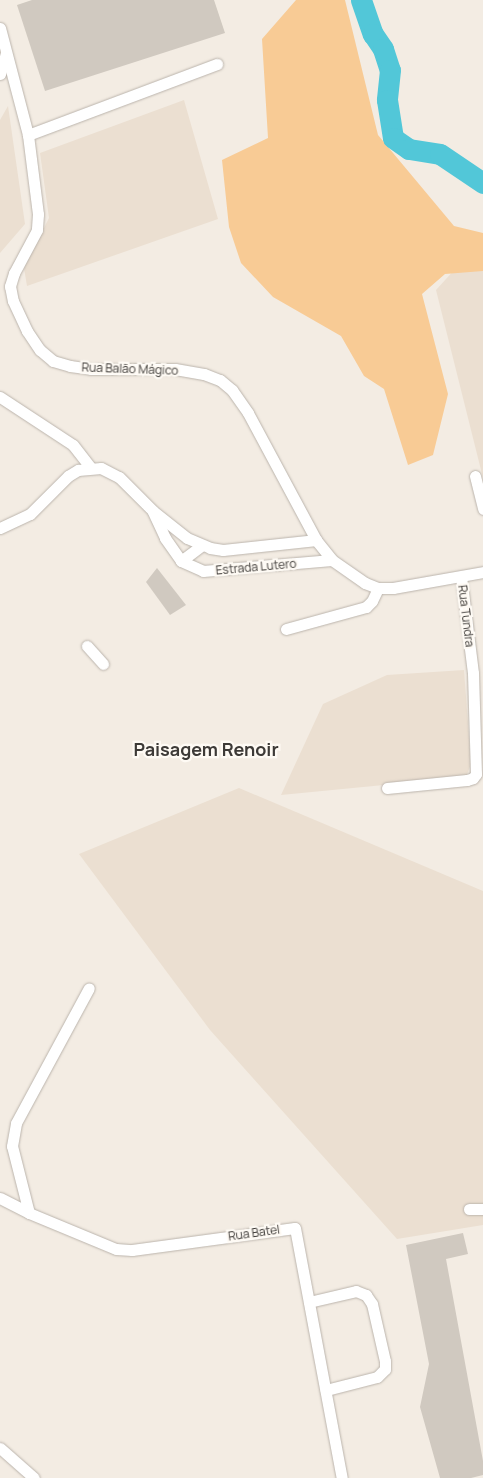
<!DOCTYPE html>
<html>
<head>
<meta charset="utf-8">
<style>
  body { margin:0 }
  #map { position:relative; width:483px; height:1478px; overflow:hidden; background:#f3ece3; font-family:Manrope,sans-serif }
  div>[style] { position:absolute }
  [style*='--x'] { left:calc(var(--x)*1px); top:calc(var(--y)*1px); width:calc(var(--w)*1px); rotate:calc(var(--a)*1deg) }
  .built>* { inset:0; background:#ebdfd1 }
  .green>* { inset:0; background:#f8cb95 }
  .river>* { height:21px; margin:-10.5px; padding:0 10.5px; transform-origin:10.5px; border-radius:10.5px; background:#52c7d8 }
  .building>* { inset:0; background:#d0c9c0 }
  .roads { filter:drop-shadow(0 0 1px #bbb4ac) drop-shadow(0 0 1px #bbb4ac) }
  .minor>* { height:11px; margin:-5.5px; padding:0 5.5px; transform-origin:5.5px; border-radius:5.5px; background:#fff }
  span { translate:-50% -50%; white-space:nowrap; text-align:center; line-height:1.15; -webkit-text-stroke:4.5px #fefaf4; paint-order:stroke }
  .street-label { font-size:12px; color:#3d3a37 }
  .district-label { font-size:18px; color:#3d3a37; font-weight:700 }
</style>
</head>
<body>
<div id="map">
  <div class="built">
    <div style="clip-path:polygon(184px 100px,218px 219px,27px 286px,24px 268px,49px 218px,40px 153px)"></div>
    <div style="clip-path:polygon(8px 106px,25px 224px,0 253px,0 120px)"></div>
    <div style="clip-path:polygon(467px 256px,483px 258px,483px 478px,436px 290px)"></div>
    <div style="clip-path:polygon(464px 670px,471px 764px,466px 777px,281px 795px,323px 704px,387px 675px)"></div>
    <div style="clip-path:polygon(239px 788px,483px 891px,483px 1225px,397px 1239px,210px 1030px,79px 854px)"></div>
  </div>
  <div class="green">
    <div style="clip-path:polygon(296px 0,345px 0,378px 135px,454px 226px,483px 233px,483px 271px,445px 274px,422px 294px,448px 394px,433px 455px,408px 465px,384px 389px,364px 376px,341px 336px,273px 297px,241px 263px,229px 227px,222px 160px,268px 138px,262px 39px)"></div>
  </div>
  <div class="river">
    <div style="--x:361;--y:0;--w:36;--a:71"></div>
    <div style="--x:373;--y:34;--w:18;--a:56"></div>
    <div style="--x:383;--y:49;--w:22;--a:72"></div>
    <div style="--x:390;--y:70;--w:30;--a:96"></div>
    <div style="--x:387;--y:100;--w:38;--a:81"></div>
    <div style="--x:393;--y:138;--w:19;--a:35"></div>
    <div style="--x:409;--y:149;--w:31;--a:9"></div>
    <div style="--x:440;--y:154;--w:52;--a:34"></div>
  </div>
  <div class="building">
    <div style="clip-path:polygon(32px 0,214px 0,225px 33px,45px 91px,17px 5px)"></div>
    <div style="clip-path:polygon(157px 568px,186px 605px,170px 615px,146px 582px)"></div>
    <div style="clip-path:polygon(463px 1233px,468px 1254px,446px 1259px,483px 1461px,483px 1475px,471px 1478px,440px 1478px,420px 1407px,429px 1364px,406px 1245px)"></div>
  </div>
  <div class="roads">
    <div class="minor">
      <div style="--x:0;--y:28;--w:111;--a:75.3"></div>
      <div style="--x:28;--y:135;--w:80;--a:82.8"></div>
      <div style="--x:38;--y:214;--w:16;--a:94"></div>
      <div style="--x:37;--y:230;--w:49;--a:118.1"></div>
      <div style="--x:14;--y:273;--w:14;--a:107"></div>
      <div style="--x:10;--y:286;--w:15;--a:79"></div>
      <div style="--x:13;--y:301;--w:33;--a:65"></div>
      <div style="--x:27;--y:331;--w:23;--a:56"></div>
      <div style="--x:40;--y:350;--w:17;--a:40"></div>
      <div style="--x:53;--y:361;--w:18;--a:16"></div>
      <div style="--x:70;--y:366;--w:21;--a:8"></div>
      <div style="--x:91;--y:369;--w:84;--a:0"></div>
      <div style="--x:175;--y:369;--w:29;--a:10"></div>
      <div style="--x:204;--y:374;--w:17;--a:21"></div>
      <div style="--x:220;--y:380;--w:16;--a:40"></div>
      <div style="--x:232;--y:390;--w:28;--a:55"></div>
      <div style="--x:248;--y:413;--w:144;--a:61.8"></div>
      <div style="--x:316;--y:540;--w:26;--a:51"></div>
      <div style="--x:332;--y:560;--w:40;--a:34.9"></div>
      <div style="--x:365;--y:583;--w:14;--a:21"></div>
      <div style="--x:378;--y:588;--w:15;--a:0"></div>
      <div style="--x:393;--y:588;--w:91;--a:-10.1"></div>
      <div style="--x:0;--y:74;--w:22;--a:-74"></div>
      <div style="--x:28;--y:135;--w:202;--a:-20.6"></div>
      <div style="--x:0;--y:397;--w:87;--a:33.3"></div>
      <div style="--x:73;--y:445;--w:29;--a:52"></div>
      <div style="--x:475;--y:476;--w:34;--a:76"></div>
      <div style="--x:153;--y:512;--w:29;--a:65"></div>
      <div style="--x:165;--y:538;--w:28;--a:55"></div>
      <div style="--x:181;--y:561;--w:24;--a:24"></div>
      <div style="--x:203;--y:571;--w:129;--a:-4.9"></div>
      <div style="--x:0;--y:528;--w:33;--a:-25"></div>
      <div style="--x:30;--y:514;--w:54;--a:-45"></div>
      <div style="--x:68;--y:476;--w:12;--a:-31"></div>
      <div style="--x:78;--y:470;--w:23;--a:-5"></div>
      <div style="--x:101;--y:468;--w:20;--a:27"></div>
      <div style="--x:119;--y:477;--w:48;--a:45"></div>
      <div style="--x:153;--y:511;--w:43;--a:38.5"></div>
      <div style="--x:187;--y:538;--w:25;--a:23"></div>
      <div style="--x:210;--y:548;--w:13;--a:9"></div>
      <div style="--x:223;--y:550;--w:94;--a:-6.1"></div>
      <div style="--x:181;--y:561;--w:26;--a:-37"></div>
      <div style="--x:286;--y:629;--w:83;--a:-15.4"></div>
      <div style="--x:366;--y:607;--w:8;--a:-45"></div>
      <div style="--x:372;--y:601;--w:14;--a:-65"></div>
      <div style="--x:87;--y:646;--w:24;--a:48"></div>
      <div style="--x:387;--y:788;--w:80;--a:-5.7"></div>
      <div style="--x:467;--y:780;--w:6;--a:-18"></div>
      <div style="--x:473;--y:778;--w:5;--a:-53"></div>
      <div style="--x:476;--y:774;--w:101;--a:-91.7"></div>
      <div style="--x:473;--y:673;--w:97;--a:-97.1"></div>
      <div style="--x:0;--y:1198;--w:33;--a:27"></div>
      <div style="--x:29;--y:1213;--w:94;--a:22.5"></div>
      <div style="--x:116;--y:1249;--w:16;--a:4"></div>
      <div style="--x:132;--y:1250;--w:164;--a:-7.7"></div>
      <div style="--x:295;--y:1228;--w:254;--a:79.4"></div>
      <div style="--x:469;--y:1209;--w:14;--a:0"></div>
      <div style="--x:29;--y:1213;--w:69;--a:-104.2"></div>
      <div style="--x:12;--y:1146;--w:23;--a:-80"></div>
      <div style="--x:16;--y:1123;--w:153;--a:-61.6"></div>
      <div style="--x:309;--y:1302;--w:48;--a:-13.2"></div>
      <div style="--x:356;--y:1291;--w:11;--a:22"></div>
      <div style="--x:366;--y:1295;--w:11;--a:56"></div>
      <div style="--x:372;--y:1304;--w:58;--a:77.2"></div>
      <div style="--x:385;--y:1361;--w:8;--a:90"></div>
      <div style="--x:385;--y:1369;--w:11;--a:135"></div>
      <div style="--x:377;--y:1377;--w:53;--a:165.7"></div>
      <div style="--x:0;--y:1448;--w:45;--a:41.4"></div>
    </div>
  </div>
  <div class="street-label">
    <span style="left:130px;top:369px;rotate:2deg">Rua Balão Mágico</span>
    <span style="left:256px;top:567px;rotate:-5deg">Estrada Lutero</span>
    <span style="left:466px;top:616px;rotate:83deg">Rua Tundra</span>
    <span style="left:254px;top:1233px;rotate:-8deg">Rua Batel</span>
  </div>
  <div class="district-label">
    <span style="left:206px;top:749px">Paisagem Renoir</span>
  </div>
</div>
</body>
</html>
